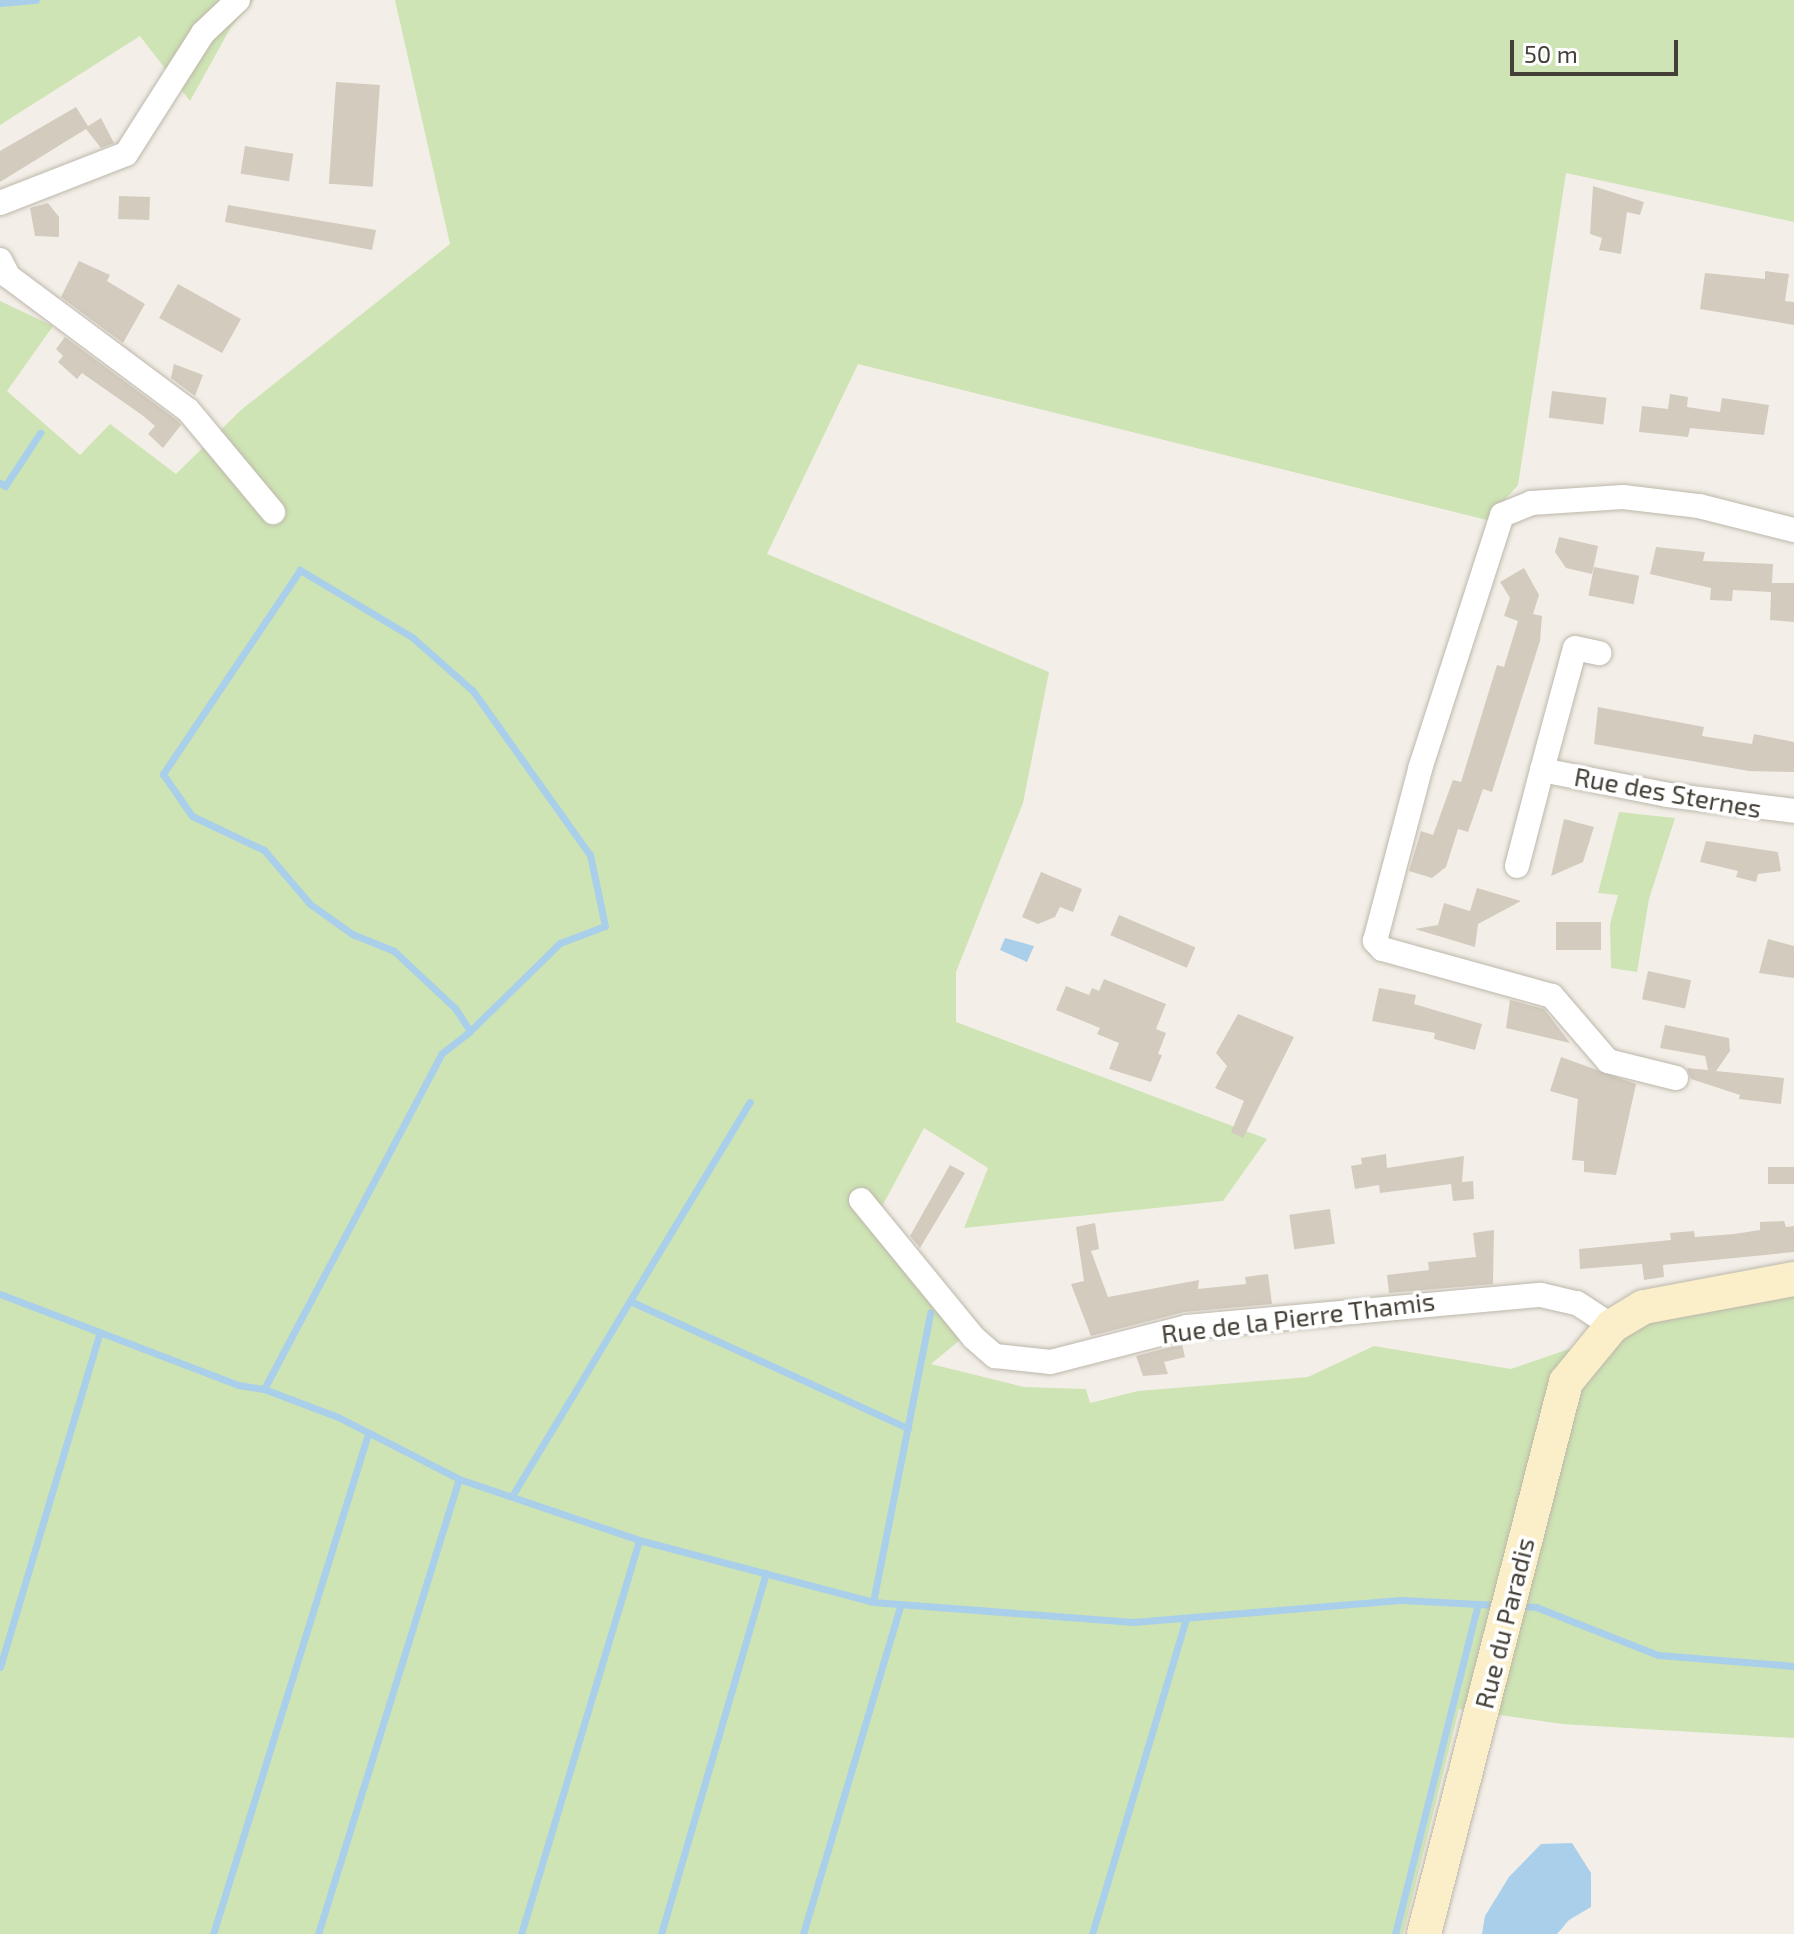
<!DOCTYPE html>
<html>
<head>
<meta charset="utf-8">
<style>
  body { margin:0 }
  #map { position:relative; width:1794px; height:1934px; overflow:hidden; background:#f3efe8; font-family:"Exo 2",sans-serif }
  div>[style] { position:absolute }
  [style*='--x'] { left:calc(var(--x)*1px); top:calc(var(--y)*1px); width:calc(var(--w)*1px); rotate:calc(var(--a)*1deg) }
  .green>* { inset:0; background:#cee4b4 }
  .water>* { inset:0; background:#a9cfeb }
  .stream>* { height:7px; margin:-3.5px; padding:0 3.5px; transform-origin:3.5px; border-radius:3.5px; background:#a9cfeb }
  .building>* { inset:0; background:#d3cbbe; transform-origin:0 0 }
  .roads { filter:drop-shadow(0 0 2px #bdb7ab) drop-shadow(0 0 2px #bdb7ab) }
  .minor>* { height:24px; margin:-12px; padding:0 12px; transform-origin:12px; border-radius:12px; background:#fff }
  .secondary>* { height:34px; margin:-17px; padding:0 17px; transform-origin:17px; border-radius:17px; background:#fbefca }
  span { translate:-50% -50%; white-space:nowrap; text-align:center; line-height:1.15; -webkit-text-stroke:7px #fff; paint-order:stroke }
  .street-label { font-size:26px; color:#454037 }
  .scale { position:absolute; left:1510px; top:40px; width:168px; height:36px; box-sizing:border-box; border:4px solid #454037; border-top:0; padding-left:10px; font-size:24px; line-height:28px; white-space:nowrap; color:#454037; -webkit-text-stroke:6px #fff; paint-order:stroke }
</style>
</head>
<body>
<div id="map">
  <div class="green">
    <div style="clip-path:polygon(0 0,254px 0,231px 27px,190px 101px,140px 36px,0 125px)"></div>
    <div style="clip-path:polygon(395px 0,1794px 0,1794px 222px,1566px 173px,1518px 485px,1487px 520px,858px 364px,767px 554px,1049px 672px,1023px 803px,956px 972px,956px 1022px,1267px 1139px,1223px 1201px,964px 1228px,988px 1168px,924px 1128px,871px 1227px,966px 1335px,931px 1364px,1024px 1387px,1086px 1389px,1090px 1403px,1138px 1391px,1308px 1377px,1374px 1346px,1511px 1369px,1656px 1319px,1794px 1295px,1794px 1738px,1562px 1724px,1459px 1709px,1403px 1934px,0 1934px,0 301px,53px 326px,7px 391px,80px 455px,110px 424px,176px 474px,241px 410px,450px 244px)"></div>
    <div style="clip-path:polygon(1619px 812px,1675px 818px,1649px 899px,1637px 972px,1611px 968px,1610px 924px,1618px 895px,1598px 893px)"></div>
  </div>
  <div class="water">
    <div style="clip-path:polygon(1005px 938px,1034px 946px,1027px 962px,1000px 950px)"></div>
    <div style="clip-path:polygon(1572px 1843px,1591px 1873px,1591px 1907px,1569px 1920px,1557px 1934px,1482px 1934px,1485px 1916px,1509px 1877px,1541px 1844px)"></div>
  </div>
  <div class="stream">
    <div style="--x:0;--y:3;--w:36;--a:-5"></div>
    <div style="--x:0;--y:483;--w:6;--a:31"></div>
    <div style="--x:5;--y:486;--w:64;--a:-56.6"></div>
    <div style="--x:0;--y:1294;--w:255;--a:20.9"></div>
    <div style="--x:238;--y:1385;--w:26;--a:9"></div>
    <div style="--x:264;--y:1389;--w:79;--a:20.7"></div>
    <div style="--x:338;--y:1417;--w:136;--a:27.1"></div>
    <div style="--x:459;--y:1479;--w:190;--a:18.7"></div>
    <div style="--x:639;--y:1540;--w:242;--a:14.8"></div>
    <div style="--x:873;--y:1602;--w:261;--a:4.4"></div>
    <div style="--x:1133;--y:1622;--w:271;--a:-4.7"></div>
    <div style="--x:1403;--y:1600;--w:94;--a:3"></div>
    <div style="--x:630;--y:1301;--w:306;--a:24.6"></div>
    <div style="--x:264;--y:1389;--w:379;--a:-62.1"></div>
    <div style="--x:441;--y:1054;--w:37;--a:-38"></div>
    <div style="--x:470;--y:1031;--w:126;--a:-44.4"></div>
    <div style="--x:560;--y:943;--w:48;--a:-20.7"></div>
    <div style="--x:605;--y:926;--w:73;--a:-101.9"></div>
    <div style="--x:590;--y:855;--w:201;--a:-125.5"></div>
    <div style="--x:473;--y:691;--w:81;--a:-138.5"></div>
    <div style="--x:412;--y:637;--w:131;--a:-149.1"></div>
    <div style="--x:300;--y:570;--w:246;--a:123.9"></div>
    <div style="--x:163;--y:774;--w:51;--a:55.4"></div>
    <div style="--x:192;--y:816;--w:80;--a:25.3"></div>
    <div style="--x:264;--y:850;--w:71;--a:49.6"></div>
    <div style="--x:310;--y:904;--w:52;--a:35.5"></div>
    <div style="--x:352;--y:934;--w:45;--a:22"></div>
    <div style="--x:394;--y:951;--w:83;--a:43.1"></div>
    <div style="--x:455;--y:1008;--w:27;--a:57"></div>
    <div style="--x:512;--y:1496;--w:460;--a:-58.9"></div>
    <div style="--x:873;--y:1602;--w:295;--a:-78.8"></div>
    <div style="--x:1518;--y:1606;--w:18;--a:3"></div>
    <div style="--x:1536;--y:1607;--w:131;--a:21.5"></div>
    <div style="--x:1658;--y:1655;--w:136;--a:4.6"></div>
    <div style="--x:0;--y:1667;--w:347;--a:-73.4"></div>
    <div style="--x:213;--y:1934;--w:520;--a:-72.78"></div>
    <div style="--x:318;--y:1934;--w:476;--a:-72.8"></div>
    <div style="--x:521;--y:1934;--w:411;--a:-73.3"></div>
    <div style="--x:661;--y:1934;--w:376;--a:-73.8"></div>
    <div style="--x:803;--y:1934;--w:344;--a:-73.5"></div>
    <div style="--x:1092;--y:1934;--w:329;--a:-73.4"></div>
    <div style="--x:1395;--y:1934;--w:340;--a:-75.9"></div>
  </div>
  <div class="building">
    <div style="left:336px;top:82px;width:44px;height:102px;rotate:4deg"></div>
    <div style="clip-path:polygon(76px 107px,88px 126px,101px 118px,114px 143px,101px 148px,86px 129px,0 182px,0 151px)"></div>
    <div style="left:245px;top:146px;width:49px;height:28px;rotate:9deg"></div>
    <div style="clip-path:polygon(1593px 186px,1644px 202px,1640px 215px,1627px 212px,1621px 254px,1599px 250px,1602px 238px,1590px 234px)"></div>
    <div style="left:119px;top:196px;width:31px;height:23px;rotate:2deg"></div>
    <div style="clip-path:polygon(48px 203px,59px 217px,59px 237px,35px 236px,30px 208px)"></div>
    <div style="clip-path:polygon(228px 205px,376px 230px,372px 250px,225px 222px)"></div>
    <div style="clip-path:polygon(79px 261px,110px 275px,107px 281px,145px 304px,123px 343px,61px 297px)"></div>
    <div style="clip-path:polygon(1765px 271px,1789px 274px,1785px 301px,1794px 302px,1794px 325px,1700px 309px,1705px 273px,1765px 279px)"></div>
    <div style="left:178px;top:284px;width:72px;height:39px;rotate:29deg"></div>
    <div style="clip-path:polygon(65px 337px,178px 421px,181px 425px,163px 448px,148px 434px,155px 426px,142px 415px,82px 373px,77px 379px,58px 362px,63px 356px,56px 349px)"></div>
    <div style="clip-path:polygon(174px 364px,203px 375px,195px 396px,171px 378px)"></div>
    <div style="left:1552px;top:391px;width:55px;height:27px;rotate:7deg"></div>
    <div style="clip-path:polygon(1670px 394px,1688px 397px,1687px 407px,1720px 412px,1722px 398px,1769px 405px,1764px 435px,1690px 428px,1688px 437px,1639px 432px,1642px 406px,1668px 409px)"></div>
    <div style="clip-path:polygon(1559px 537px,1598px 546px,1592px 574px,1566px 568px,1555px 552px)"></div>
    <div style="clip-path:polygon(1656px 547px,1705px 552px,1703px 561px,1773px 564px,1772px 583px,1794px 583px,1794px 622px,1770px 620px,1771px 592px,1733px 590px,1732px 601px,1710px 600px,1711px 588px,1650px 574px)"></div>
    <div style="left:1594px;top:567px;width:46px;height:29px;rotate:11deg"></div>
    <div style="clip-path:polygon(1524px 568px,1539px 595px,1533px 614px,1542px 616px,1540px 641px,1492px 792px,1483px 789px,1468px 832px,1458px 829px,1446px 867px,1432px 878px,1409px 871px,1421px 831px,1433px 835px,1453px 780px,1461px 782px,1497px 665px,1504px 667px,1518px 621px,1504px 616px,1510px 598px,1500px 582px)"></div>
    <div style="clip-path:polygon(1598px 707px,1704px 727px,1702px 736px,1752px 744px,1754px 734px,1794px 742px,1794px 772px,1749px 771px,1594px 744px)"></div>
    <div style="clip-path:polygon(1564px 819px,1594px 827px,1583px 862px,1551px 876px)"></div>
    <div style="clip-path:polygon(1706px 841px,1778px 852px,1781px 871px,1758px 874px,1756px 882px,1736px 877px,1738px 871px,1700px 862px)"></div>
    <div style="clip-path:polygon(1041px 872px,1082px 889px,1073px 912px,1060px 907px,1055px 917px,1038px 924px,1022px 917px)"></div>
    <div style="clip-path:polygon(1477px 888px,1521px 901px,1478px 924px,1475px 947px,1415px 929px,1438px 925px,1444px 903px,1470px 911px)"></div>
    <div style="left:1119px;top:915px;width:83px;height:22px;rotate:23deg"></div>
    <div style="left:1601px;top:922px;width:28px;height:45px;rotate:90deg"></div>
    <div style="clip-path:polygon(1768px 939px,1794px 946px,1794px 978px,1759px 973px)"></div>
    <div style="left:1648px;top:971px;width:44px;height:29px;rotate:12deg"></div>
    <div style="clip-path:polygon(1104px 979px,1166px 1004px,1156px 1029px,1166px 1033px,1158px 1054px,1162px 1055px,1151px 1082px,1109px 1069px,1119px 1043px,1097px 1034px,1100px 1028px,1056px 1010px,1066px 986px,1089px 995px,1092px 988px,1099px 991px)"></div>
    <div style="clip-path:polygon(1379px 988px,1416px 995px,1414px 1004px,1482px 1024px,1475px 1050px,1434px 1039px,1435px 1033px,1372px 1021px)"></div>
    <div style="clip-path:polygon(1510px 1000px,1544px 1009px,1570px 1043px,1506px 1028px)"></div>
    <div style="clip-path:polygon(1238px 1014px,1294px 1037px,1243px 1138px,1231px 1132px,1244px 1101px,1215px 1088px,1227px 1066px,1216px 1053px)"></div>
    <div style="clip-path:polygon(1665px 1025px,1729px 1038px,1730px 1051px,1716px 1071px,1784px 1078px,1781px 1104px,1739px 1099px,1740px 1095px,1691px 1079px,1687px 1068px,1708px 1070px,1705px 1056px,1660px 1048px)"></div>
    <div style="clip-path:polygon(1561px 1057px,1636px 1084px,1616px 1175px,1584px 1172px,1584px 1161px,1572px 1160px,1578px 1099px,1550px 1091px)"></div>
    <div style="clip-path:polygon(1386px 1154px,1387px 1168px,1464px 1156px,1462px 1182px,1473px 1181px,1474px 1199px,1453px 1201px,1451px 1184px,1380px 1193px,1379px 1185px,1355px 1189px,1351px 1166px,1362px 1164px,1361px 1158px)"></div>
    <div style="clip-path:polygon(950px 1165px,965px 1173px,920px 1248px,910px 1236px)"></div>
    <div style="left:1794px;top:1167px;width:17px;height:26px;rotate:90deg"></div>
    <div style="left:1330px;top:1209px;width:35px;height:41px;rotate:82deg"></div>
    <div style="clip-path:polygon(1784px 1221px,1786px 1227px,1794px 1226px,1794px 1252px,1663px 1265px,1664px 1277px,1644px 1280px,1642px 1264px,1580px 1269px,1579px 1249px,1671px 1240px,1670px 1233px,1694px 1231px,1695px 1237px,1734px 1234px,1760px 1230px,1760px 1222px)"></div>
    <div style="clip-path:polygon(1095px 1223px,1099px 1249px,1091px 1251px,1108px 1297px,1199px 1280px,1198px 1289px,1246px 1284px,1245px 1277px,1268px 1274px,1272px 1304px,1184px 1312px,1091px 1336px,1071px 1284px,1084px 1281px,1076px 1227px)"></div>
    <div style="clip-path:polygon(1494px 1230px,1493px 1284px,1389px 1293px,1387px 1275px,1429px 1270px,1428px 1262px,1476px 1257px,1473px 1233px)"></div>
    <div style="clip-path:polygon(1182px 1344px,1185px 1357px,1164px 1362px,1168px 1374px,1143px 1376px,1136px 1356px)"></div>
  </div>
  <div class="roads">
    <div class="minor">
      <div style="--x:0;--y:203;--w:135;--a:-21.3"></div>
      <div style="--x:126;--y:154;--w:143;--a:-57.5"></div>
      <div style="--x:203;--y:33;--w:48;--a:-43.3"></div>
      <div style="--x:0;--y:260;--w:18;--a:63"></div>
      <div style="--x:8;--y:276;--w:224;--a:36.7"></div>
      <div style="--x:188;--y:410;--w:133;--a:50.2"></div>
      <div style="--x:1542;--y:770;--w:126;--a:-74.9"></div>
      <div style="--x:1575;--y:648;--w:25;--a:12"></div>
      <div style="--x:1517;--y:866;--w:99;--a:-75.4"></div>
      <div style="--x:1542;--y:770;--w:128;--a:11.2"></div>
      <div style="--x:1668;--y:795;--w:127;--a:7.2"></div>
      <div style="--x:1676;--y:1078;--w:70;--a:-166"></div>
      <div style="--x:1608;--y:1061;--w:86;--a:-130.7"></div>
      <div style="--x:1552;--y:996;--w:176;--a:-164.5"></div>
      <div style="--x:1382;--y:949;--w:11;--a:-131"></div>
      <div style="--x:1375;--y:941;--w:178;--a:-75.3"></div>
      <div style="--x:1420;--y:769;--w:267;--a:-72.1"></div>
      <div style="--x:1502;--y:515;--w:31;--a:-22"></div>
      <div style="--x:1531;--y:503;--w:92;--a:-3.7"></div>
      <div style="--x:1623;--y:497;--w:77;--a:6.8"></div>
      <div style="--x:1699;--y:506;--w:98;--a:14.2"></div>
      <div style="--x:861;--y:1200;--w:178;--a:50.7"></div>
      <div style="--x:974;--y:1338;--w:28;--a:41"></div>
      <div style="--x:995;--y:1356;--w:56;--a:6.1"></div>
      <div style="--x:1051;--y:1362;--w:140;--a:-14.4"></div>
      <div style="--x:1187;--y:1327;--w:355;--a:-5.2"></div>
      <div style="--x:1541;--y:1295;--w:37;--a:13"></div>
      <div style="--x:1577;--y:1303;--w:42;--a:33.3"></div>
    </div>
    <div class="secondary">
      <div style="--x:1424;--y:1934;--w:570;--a:-75.57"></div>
      <div style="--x:1566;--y:1382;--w:72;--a:-50.6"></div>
      <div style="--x:1612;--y:1326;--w:37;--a:-31"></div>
      <div style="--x:1644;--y:1307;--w:153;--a:-10.6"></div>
    </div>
  </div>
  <div class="street-label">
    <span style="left:1668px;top:792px;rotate:10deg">Rue des Sternes</span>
    <span style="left:1298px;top:1317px;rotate:-7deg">Rue de la Pierre Thamis</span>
    <span style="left:1504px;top:1623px;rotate:-76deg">Rue du Paradis</span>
  </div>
  <div class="scale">50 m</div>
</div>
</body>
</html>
